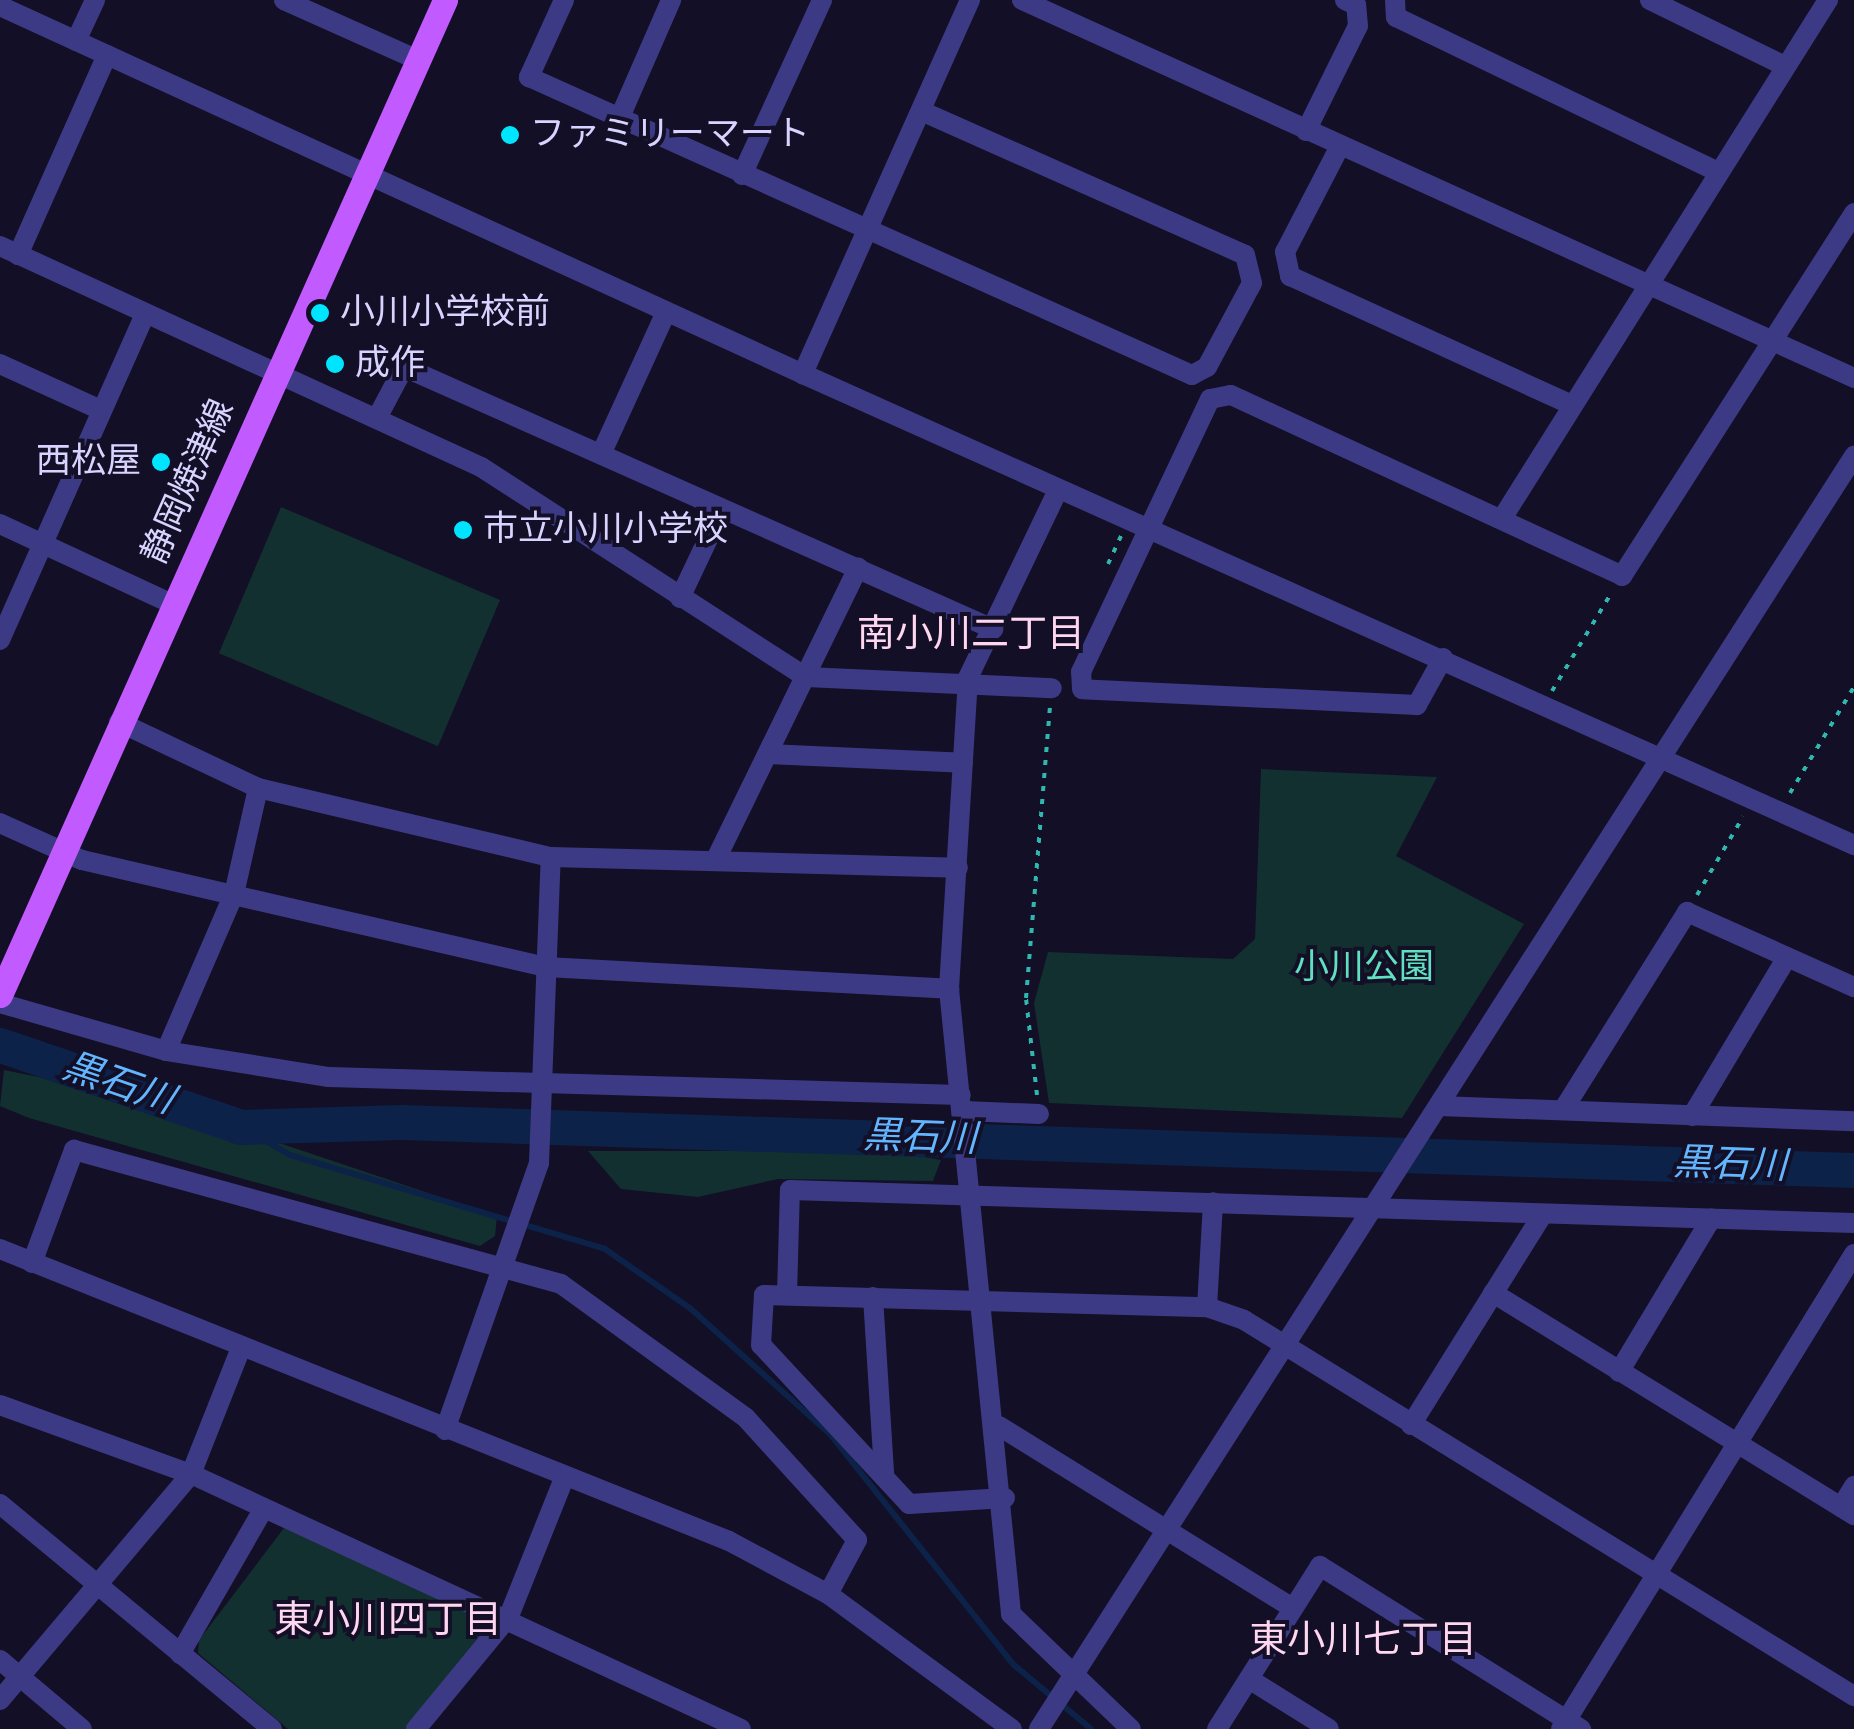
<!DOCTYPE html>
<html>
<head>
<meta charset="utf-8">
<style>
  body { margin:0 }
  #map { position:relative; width:1854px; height:1729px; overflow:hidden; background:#130f26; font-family:"Alegreya Sans","Noto Sans JP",sans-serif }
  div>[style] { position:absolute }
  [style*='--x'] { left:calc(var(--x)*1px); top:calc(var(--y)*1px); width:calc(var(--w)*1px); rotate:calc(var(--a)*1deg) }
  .green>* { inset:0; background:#12302f; transform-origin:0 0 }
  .stream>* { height:6px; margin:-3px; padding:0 3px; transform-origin:3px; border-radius:3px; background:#0c2248 }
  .river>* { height:35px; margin:-17.5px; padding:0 17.5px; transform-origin:17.5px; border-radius:17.5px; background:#0c2248 }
  .path>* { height:4px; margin-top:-2px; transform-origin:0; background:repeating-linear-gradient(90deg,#2fb8b0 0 5px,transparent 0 13px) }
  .minor>* { height:20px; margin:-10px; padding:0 10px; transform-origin:10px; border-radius:10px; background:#3d3a85 }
  .major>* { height:25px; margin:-12.5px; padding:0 12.5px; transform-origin:12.5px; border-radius:12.5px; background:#c25bff }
  .dots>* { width:28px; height:28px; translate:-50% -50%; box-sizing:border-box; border:5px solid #130f26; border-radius:50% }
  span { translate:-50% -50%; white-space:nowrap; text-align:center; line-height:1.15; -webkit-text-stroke:8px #130f26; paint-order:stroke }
  .poi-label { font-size:35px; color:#d9d4ff }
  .left { translate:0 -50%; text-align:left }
  .right { translate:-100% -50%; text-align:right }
  .street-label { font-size:35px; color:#d9d4ff }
  .park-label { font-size:35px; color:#5fe0c0 }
  .neighbourhood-label { font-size:38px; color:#ffd6f0 }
  .water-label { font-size:38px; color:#62b6ff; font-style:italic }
</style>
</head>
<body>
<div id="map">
  <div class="green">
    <div style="left:281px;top:507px;width:238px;height:159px;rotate:23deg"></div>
    <div style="clip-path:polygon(1261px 769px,1437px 777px,1396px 856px,1524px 924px,1402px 1118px,1049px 1103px,1034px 1003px,1048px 952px,1233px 959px,1255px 939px)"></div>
    <div style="clip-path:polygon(4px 1070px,148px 1099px,497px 1216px,495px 1236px,480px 1246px,29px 1118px,0 1106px)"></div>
    <div style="clip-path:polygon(588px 1151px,889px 1151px,941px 1160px,933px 1181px,778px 1179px,698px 1197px,621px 1189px)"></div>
    <div style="clip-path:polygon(284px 1528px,499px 1624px,409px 1729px,288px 1729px,198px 1653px,199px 1640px)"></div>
  </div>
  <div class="stream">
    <div style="--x:241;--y:1127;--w:56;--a:29.7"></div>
    <div style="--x:290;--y:1155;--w:329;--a:16.6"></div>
    <div style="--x:605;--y:1249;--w:105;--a:34.9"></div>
    <div style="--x:691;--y:1309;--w:187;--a:42"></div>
    <div style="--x:830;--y:1434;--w:295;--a:51.5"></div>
    <div style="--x:1014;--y:1665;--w:100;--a:39.7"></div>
  </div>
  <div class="river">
    <div style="--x:0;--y:1045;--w:255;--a:18.8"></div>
    <div style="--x:241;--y:1127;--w:161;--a:-1.8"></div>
    <div style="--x:402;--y:1122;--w:1453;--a:1.89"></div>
  </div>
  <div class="path">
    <div style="--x:1108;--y:564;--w:31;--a:-65"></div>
    <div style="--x:1552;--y:691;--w:116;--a:-58.8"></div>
    <div style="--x:1790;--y:793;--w:124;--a:-58.9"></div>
    <div style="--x:1697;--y:895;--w:91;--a:-59.5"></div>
    <div style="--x:1037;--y:1095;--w:98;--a:-96.5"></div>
    <div style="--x:1026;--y:998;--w:293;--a:-85.3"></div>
  </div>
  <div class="minor">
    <div style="--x:284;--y:0;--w:147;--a:24.1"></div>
    <div style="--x:564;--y:0;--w:85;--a:114.4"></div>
    <div style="--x:529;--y:77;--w:727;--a:24.2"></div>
    <div style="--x:1192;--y:375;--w:17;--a:-28"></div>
    <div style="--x:1207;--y:367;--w:95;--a:-61.8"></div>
    <div style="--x:1252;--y:283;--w:29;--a:-104"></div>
    <div style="--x:1245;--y:255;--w:354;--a:-156"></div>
    <div style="--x:970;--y:0;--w:410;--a:114.1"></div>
    <div style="--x:803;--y:374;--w:1152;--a:24.14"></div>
    <div style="--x:1022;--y:0;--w:914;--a:24.43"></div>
    <div style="--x:1395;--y:0;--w:17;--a:87"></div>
    <div style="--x:1396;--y:17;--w:357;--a:25.7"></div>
    <div style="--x:1650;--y:0;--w:150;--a:26.1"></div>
    <div style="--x:0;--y:6;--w:883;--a:24.62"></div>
    <div style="--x:76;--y:41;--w:45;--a:-65.1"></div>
    <div style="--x:620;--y:117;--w:128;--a:-66.4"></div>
    <div style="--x:1306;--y:131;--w:117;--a:-63.7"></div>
    <div style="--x:1358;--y:26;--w:21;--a:-95"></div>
    <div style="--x:1356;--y:5;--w:12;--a:-156"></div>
    <div style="--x:1340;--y:146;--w:119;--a:117.4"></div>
    <div style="--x:1285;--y:252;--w:25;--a:78"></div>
    <div style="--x:1290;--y:276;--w:308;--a:24.6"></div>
    <div style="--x:742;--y:175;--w:192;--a:-65.4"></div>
    <div style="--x:0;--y:246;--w:529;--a:24.68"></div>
    <div style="--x:481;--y:467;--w:387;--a:32.9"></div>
    <div style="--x:806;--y:677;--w:246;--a:2.6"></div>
    <div style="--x:18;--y:255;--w:219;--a:-66"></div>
    <div style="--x:0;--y:364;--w:111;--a:24.5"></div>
    <div style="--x:377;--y:418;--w:58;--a:-62.1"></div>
    <div style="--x:404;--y:367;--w:645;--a:23.98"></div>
    <div style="--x:602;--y:452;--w:154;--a:-65.4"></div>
    <div style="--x:1058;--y:490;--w:208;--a:115.6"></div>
    <div style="--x:968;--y:678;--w:312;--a:93.5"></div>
    <div style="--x:949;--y:989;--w:628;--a:84.33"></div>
    <div style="--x:1011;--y:1614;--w:166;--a:43.8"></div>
    <div style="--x:1503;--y:517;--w:611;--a:-57.85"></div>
    <div style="--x:0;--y:524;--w:190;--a:24.9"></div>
    <div style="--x:680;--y:598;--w:98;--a:-64.7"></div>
    <div style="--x:0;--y:640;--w:355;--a:-66"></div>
    <div style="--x:1443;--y:658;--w:54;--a:119"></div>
    <div style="--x:1417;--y:705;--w:335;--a:-177.3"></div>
    <div style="--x:1082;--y:689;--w:17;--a:-93"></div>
    <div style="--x:1081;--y:672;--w:302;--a:-64.7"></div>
    <div style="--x:1210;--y:399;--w:21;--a:-11"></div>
    <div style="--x:1231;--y:395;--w:431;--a:24.8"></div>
    <div style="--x:1622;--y:576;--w:431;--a:-57.4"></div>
    <div style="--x:119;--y:722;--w:154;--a:25.4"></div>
    <div style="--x:258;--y:788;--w:301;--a:13.3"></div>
    <div style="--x:551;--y:857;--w:407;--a:1.5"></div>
    <div style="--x:768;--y:754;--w:195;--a:2.6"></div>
    <div style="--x:0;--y:823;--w:90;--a:24.3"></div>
    <div style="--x:82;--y:860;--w:476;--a:13"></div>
    <div style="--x:546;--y:967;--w:404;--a:3.1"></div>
    <div style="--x:717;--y:857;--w:322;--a:-64"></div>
    <div style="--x:0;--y:1003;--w:173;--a:16.1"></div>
    <div style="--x:166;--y:1051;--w:165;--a:9.1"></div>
    <div style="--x:329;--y:1077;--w:632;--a:1.63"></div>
    <div style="--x:166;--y:1051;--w:171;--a:-66.6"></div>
    <div style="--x:234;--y:894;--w:109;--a:-77.2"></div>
    <div style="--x:1439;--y:1106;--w:415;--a:2.1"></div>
    <div style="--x:1563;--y:1110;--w:234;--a:-57.9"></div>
    <div style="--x:1687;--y:912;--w:183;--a:24.2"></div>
    <div style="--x:964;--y:1111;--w:75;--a:2.3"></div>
    <div style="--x:1692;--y:1116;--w:185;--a:-59.1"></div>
    <div style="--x:0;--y:1249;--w:785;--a:21.83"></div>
    <div style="--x:729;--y:1541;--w:112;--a:28.2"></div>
    <div style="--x:828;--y:1594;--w:228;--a:36.3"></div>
    <div style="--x:32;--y:1263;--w:121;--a:-69.6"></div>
    <div style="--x:74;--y:1150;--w:505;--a:15.38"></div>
    <div style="--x:561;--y:1284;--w:228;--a:35.9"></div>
    <div style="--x:746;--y:1418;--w:165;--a:47.7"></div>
    <div style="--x:857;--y:1540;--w:61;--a:118.2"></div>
    <div style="--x:1493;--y:1293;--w:424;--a:31.6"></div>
    <div style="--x:787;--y:1295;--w:105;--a:-88.4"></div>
    <div style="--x:790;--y:1190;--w:1065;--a:1.78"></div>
    <div style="--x:873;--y:1297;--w:177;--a:86.4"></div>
    <div style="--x:1207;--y:1307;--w:105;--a:-86.7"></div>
    <div style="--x:1619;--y:1372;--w:179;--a:-59"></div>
    <div style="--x:0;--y:1405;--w:203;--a:19.9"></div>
    <div style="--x:191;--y:1474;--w:606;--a:24.87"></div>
    <div style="--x:1411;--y:1425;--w:249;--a:-58"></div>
    <div style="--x:999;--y:1426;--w:346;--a:31.8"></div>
    <div style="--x:445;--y:1430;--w:283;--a:-70.6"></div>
    <div style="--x:539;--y:1163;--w:306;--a:-87.8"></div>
    <div style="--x:1005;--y:1498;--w:96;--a:176.4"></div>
    <div style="--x:909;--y:1504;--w:217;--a:-132.9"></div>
    <div style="--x:761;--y:1345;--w:50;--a:-86.6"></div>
    <div style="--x:764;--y:1295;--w:443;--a:1.6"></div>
    <div style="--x:1207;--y:1307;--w:39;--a:19"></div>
    <div style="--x:1244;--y:1320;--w:717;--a:31.65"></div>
    <div style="--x:0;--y:1504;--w:353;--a:39.6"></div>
    <div style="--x:1841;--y:1507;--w:25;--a:-58"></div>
    <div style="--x:180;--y:1654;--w:168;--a:-60.1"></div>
    <div style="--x:0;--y:1660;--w:107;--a:40.1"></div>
    <div style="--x:1249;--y:1679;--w:94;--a:32"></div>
    <div style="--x:0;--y:1700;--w:296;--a:-49.8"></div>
    <div style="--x:191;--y:1474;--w:133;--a:-68.4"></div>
    <div style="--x:416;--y:1729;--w:146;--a:-50.5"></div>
    <div style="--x:509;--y:1616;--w:151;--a:-68.2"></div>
    <div style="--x:1039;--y:1729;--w:1512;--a:-57.37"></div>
    <div style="--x:1217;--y:1729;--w:193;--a:-57.7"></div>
    <div style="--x:1320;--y:1566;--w:308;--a:32"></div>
    <div style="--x:1561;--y:1729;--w:558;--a:-58.33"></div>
  </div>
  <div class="major">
    <div style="--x:0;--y:995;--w:1090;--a:-65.9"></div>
  </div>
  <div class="dots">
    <div style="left:510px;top:135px;background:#00e5ff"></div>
    <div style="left:320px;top:313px;background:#00e5ff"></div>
    <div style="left:335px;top:364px;background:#00e5ff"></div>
    <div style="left:161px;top:462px;background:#00e5ff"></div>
    <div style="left:463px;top:530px;background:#00e5ff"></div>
  </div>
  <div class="poi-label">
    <span class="left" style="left:530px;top:135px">ファミリーマート</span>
    <span class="left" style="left:340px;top:313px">小川小学校前</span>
    <span class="left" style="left:355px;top:364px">成作</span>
    <span class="right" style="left:141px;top:462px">西松屋</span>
    <span class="left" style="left:483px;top:530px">市立小川小学校</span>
  </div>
  <div class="street-label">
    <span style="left:189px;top:482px;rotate:-66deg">静岡焼津線</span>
  </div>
  <div class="park-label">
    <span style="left:1364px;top:968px">小川公園</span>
  </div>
  <div class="neighbourhood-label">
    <span style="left:971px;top:636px">南小川二丁目</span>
    <span style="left:388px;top:1622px">東小川四丁目</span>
    <span style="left:1363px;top:1642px">東小川七丁目</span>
  </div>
  <div class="water-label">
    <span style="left:118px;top:1085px;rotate:19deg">黒石川</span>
    <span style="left:920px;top:1139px;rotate:2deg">黒石川</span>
    <span style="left:1730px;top:1166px;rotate:2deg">黒石川</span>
  </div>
</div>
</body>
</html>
